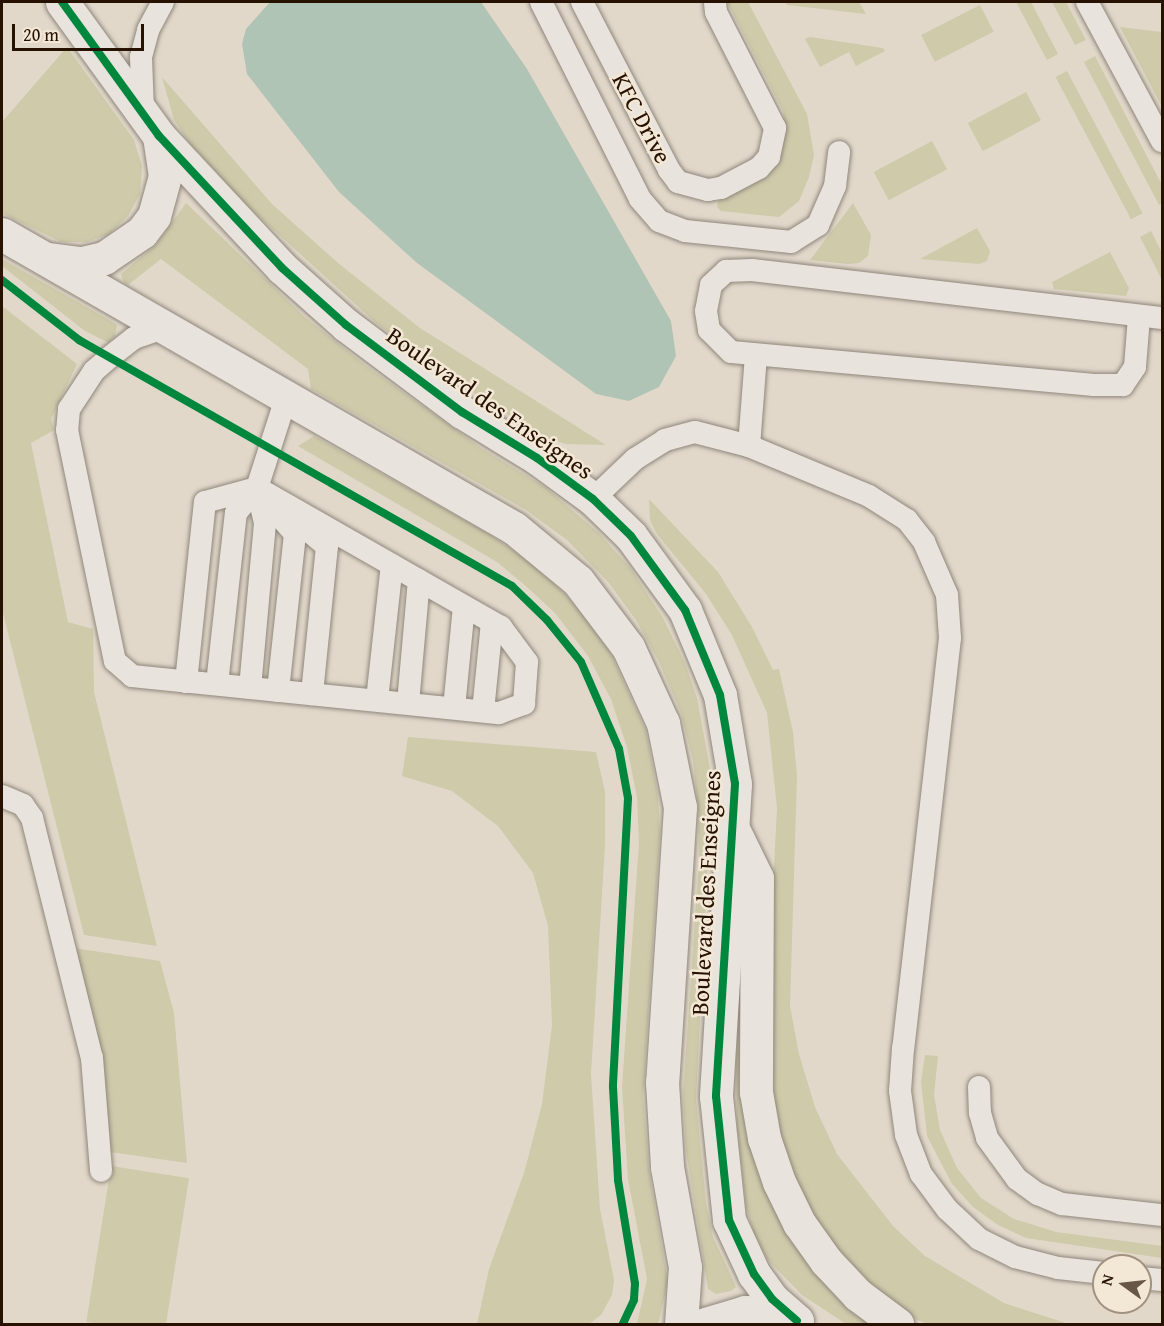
<!DOCTYPE html>
<html>
<head>
<meta charset="utf-8">
<style>
  body { margin:0 }
  #map { position:relative; width:1164px; height:1326px; overflow:hidden; background:#e2d8ca; font-family:"Gentium Book Plus",serif }
  div>[style] { position:absolute }
  [style*='--x'] { left:calc(var(--x)*1px); top:calc(var(--y)*1px); width:calc(var(--w)*1px); rotate:calc(var(--a)*1deg) }
  .green>* { inset:0; background:#cecaaa; transform-origin:0 0 }
  .water>* { inset:0; background:#b0c4b5 }
  .roads { filter:drop-shadow(0 0 2px #8f877c) drop-shadow(0 0 2px #8f877c) }
  .lane>* { height:22px; margin:-11px; padding:0 11px; transform-origin:11px; border-radius:11px; background:#e8e3dc }
  .secondary>* { height:33px; margin:-16.5px; padding:0 16.5px; transform-origin:16.5px; border-radius:16.5px; background:#e8e3dc }
  .cycleway>* { height:8px; margin:-4px; padding:0 4px; transform-origin:4px; border-radius:4px; background:#00873e }
  span { translate:-50% -50%; white-space:nowrap; text-align:center; line-height:1.15; -webkit-text-stroke:5px #f3e8d5; paint-order:stroke }
  .street-label { font-size:24px; color:#271100 }
  .frame { position:absolute; inset:0; border:3px solid #271100; pointer-events:none }
  .north { position:absolute; left:1092px; top:1254px; width:60px; height:60px; box-sizing:border-box; background:#f3e8d5; border:2px solid #a19280; border-radius:50%; rotate:285deg; font-size:16px; font-weight:700; line-height:24px; text-align:center; color:#271100 }
  .north::after { content:''; display:block; margin:auto; width:21px; height:27px; background:#685747; clip-path:polygon(50% 0,100% 100%,50% 72%,0 100%) }
  .scale { position:absolute; left:12px; top:24px; width:132px; height:27px; box-sizing:border-box; border:3px solid #271100; border-top:0; padding-left:8px; font-size:18px; line-height:21px; white-space:nowrap; color:#271100; -webkit-text-stroke:4px #f3e8d5; paint-order:stroke }
</style>
</head>
<body>
<div id="map">
  <div class="green">
    <div style="clip-path:polygon(727px 2px,748px 2px,807px 114px,814px 155px,809px 177px,799px 201px,779px 217px,721px 211px,717px 207px,718px 201px,765px 175px,778px 160px,785px 127px,783px 111px)"></div>
    <div style="clip-path:polygon(785px 2px,859px 2px,866px 14px,787px 5px)"></div>
    <div style="clip-path:polygon(1016px 2px,1031px 2px,1058px 54px,1047px 60px)"></div>
    <div style="clip-path:polygon(1052px 2px,1066px 2px,1086px 40px,1075px 45px)"></div>
    <div style="left:980px;top:5px;width:30px;height:66px;rotate:63deg"></div>
    <div style="clip-path:polygon(1120px 27px,1162px 32px,1162px 105px,1161px 105px)"></div>
    <div style="clip-path:polygon(810px 37px,883px 48px,885px 51px,856px 66px,849px 52px,820px 67px,805px 39px)"></div>
    <div style="clip-path:polygon(67px 47px,134px 140px,142px 166px,140px 194px,128px 216px,109px 234px,87px 242px,61px 242px,2px 213px,2px 122px)"></div>
    <div style="clip-path:polygon(1095px 56px,1162px 185px,1162px 203px,1159px 205px,1084px 62px)"></div>
    <div style="left:1067px;top:71px;width:161px;height:13px;rotate:62deg"></div>
    <div style="clip-path:polygon(162px 77px,272px 204px,338px 263px,420px 328px,606px 445px,566px 444px,541px 436px,440px 371px,375px 322px,243px 202px,191px 145px,174px 120px)"></div>
    <div style="left:1026px;top:92px;width:32px;height:66px;rotate:62deg"></div>
    <div style="left:932px;top:141px;width:32px;height:66px;rotate:62deg"></div>
    <div style="clip-path:polygon(186px 203px,306px 318px,365px 365px,481px 448px,545px 487px,599px 533px,631px 569px,663px 618px,685px 663px,697px 698px,712px 780px,696px 1099px,706px 1203px,713px 1237px,734px 1282px,736px 1287px,731px 1291px,716px 1294px,708px 1289px,686px 1150px,683px 1094px,699px 860px,698px 809px,693px 761px,681px 713px,659px 662px,636px 620px,609px 583px,567px 540px,526px 510px,311px 389px,308px 369px,161px 259px,128px 285px,124px 283px,121px 274px,156px 245px)"></div>
    <div style="clip-path:polygon(853px 203px,871px 235px,868px 256px,859px 263px,848px 264px,810px 260px)"></div>
    <div style="clip-path:polygon(977px 228px,990px 251px,987px 261px,979px 264px,920px 259px)"></div>
    <div style="clip-path:polygon(1151px 231px,1162px 253px,1162px 280px,1140px 237px)"></div>
    <div style="clip-path:polygon(1110px 252px,1129px 288px,1126px 296px,1054px 289px,1052px 282px)"></div>
    <div style="clip-path:polygon(2px 259px,111px 321px,117px 325px,115px 336px,109px 343px,85px 331px,2px 266px)"></div>
    <div style="clip-path:polygon(2px 306px,77px 364px,51px 419px,54px 430px,31px 443px,68px 622px,93px 629px,94px 692px,157px 946px,84px 935px,2px 609px)"></div>
    <div style="clip-path:polygon(314px 436px,484px 531px,522px 556px,558px 587px,587px 618px,610px 652px,646px 731px,658px 795px,660px 832px,643px 1096px,649px 1172px,668px 1282px,658px 1324px,637px 1324px,647px 1279px,628px 1179px,622px 1087px,639px 842px,637px 797px,627px 747px,611px 699px,588px 656px,555px 613px,527px 587px,497px 562px,298px 446px)"></div>
    <div style="clip-path:polygon(649px 499px,718px 572px,752px 627px,773px 670px,779px 669px,793px 732px,797px 776px,790px 1006px,799px 1054px,815px 1107px,837px 1154px,893px 1226px,925px 1256px,1004px 1303px,1069px 1324px,928px 1324px,909px 1317px,853px 1271px,811px 1214px,788px 1166px,774px 1111px,772px 904px,777px 808px,767px 713px,732px 635px,706px 594px,657px 534px,650px 520px)"></div>
    <div style="clip-path:polygon(408px 737px,596px 752px,605px 792px,605px 845px,591px 1074px,600px 1209px,614px 1280px,612px 1295px,601px 1315px,589px 1324px,477px 1324px,489px 1269px,524px 1173px,542px 1104px,552px 1025px,548px 926px,533px 873px,498px 826px,452px 791px,402px 776px)"></div>
    <div style="clip-path:polygon(74px 948px,160px 961px,174px 1013px,187px 1163px,110px 1152px)"></div>
    <div style="clip-path:polygon(740px 1043px,744px 1094px,874px 1324px,846px 1324px,802px 1295px,767px 1259px,754px 1233px,746px 1206px,737px 1130px,736px 1054px)"></div>
    <div style="clip-path:polygon(925px 1055px,938px 1056px,934px 1095px,940px 1130px,957px 1168px,981px 1198px,1014px 1219px,1056px 1232px,1162px 1246px,1162px 1258px,1026px 1238px,998px 1225px,973px 1207px,952px 1184px,927px 1136px,921px 1082px)"></div>
    <div style="left:111px;top:1166px;width:79px;height:158px;rotate:9deg"></div>
  </div>
  <div class="water">
    <div style="clip-path:polygon(270px 2px,481px 2px,527px 69px,671px 321px,676px 356px,659px 387px,629px 401px,596px 394px,417px 263px,339px 192px,247px 74px,242px 44px,246px 29px)"></div>
  </div>
  <div class="roads">
    <div class="lane">
      <div style="--x:541;--y:2;--w:220;--a:63.3"></div>
      <div style="--x:640;--y:199;--w:29;--a:49"></div>
      <div style="--x:659;--y:221;--w:28;--a:21"></div>
      <div style="--x:685;--y:231;--w:107;--a:5.9"></div>
      <div style="--x:791;--y:242;--w:32;--a:-32"></div>
      <div style="--x:818;--y:225;--w:43;--a:-66.4"></div>
      <div style="--x:835;--y:186;--w:34;--a:-83"></div>
      <div style="--x:582;--y:2;--w:189;--a:62.6"></div>
      <div style="--x:669;--y:170;--w:15;--a:53"></div>
      <div style="--x:678;--y:182;--w:31;--a:15"></div>
      <div style="--x:708;--y:190;--w:13;--a:-9"></div>
      <div style="--x:721;--y:188;--w:43;--a:-27.8"></div>
      <div style="--x:759;--y:168;--w:15;--a:-48"></div>
      <div style="--x:769;--y:157;--w:30;--a:-78"></div>
      <div style="--x:775;--y:128;--w:130;--a:-117"></div>
      <div style="--x:716;--y:12;--w:10;--a:-96"></div>
      <div style="--x:1087;--y:2;--w:158;--a:61.7"></div>
      <div style="--x:143;--y:112;--w:55;--a:-92.1"></div>
      <div style="--x:141;--y:57;--w:28;--a:-75"></div>
      <div style="--x:148;--y:30;--w:32;--a:-62"></div>
      <div style="--x:1139;--y:317;--w:50;--a:94.6"></div>
      <div style="--x:1135;--y:367;--w:22;--a:124"></div>
      <div style="--x:1123;--y:385;--w:29;--a:180"></div>
      <div style="--x:1094;--y:385;--w:364;--a:-174.8"></div>
      <div style="--x:731;--y:352;--w:31;--a:-135"></div>
      <div style="--x:709;--y:330;--w:19;--a:-99"></div>
      <div style="--x:706;--y:311;--w:26;--a:-79"></div>
      <div style="--x:711;--y:285;--w:21;--a:-43"></div>
      <div style="--x:726;--y:271;--w:26;--a:-2"></div>
      <div style="--x:752;--y:270;--w:413;--a:6.7"></div>
      <div style="--x:163;--y:328;--w:31;--a:161"></div>
      <div style="--x:134;--y:338;--w:31;--a:142"></div>
      <div style="--x:110;--y:357;--w:21;--a:139"></div>
      <div style="--x:94;--y:371;--w:45;--a:123.3"></div>
      <div style="--x:69;--y:409;--w:21;--a:95"></div>
      <div style="--x:67;--y:430;--w:236;--a:78.3"></div>
      <div style="--x:115;--y:661;--w:23;--a:41"></div>
      <div style="--x:132;--y:676;--w:369;--a:5.8"></div>
      <div style="--x:499;--y:713;--w:27;--a:-20"></div>
      <div style="--x:524;--y:704;--w:42;--a:-85.9"></div>
      <div style="--x:527;--y:662;--w:44;--a:-126.6"></div>
      <div style="--x:501;--y:627;--w:281;--a:-150.3"></div>
      <div style="--x:257;--y:488;--w:95;--a:-72.1"></div>
      <div style="--x:749;--y:446;--w:91;--a:-85.6"></div>
      <div style="--x:265;--y:499;--w:46;--a:49.4"></div>
      <div style="--x:295;--y:534;--w:158;--a:96.2"></div>
      <div style="--x:593;--y:499;--w:58;--a:-43.6"></div>
      <div style="--x:635;--y:459;--w:36;--a:-32"></div>
      <div style="--x:665;--y:440;--w:31;--a:-15"></div>
      <div style="--x:695;--y:432;--w:56;--a:14.5"></div>
      <div style="--x:749;--y:446;--w:130;--a:22.6"></div>
      <div style="--x:869;--y:496;--w:45;--a:32.3"></div>
      <div style="--x:907;--y:520;--w:28;--a:52"></div>
      <div style="--x:924;--y:542;--w:58;--a:66.5"></div>
      <div style="--x:947;--y:595;--w:43;--a:86"></div>
      <div style="--x:950;--y:638;--w:413;--a:96.5"></div>
      <div style="--x:903;--y:1048;--w:43;--a:94"></div>
      <div style="--x:900;--y:1091;--w:44;--a:82.2"></div>
      <div style="--x:906;--y:1135;--w:42;--a:69"></div>
      <div style="--x:921;--y:1174;--w:44;--a:53.4"></div>
      <div style="--x:947;--y:1209;--w:44;--a:43.2"></div>
      <div style="--x:979;--y:1239;--w:40;--a:26.6"></div>
      <div style="--x:1015;--y:1257;--w:44;--a:14.3"></div>
      <div style="--x:1058;--y:1268;--w:46;--a:6.2"></div>
      <div style="--x:304;--y:527;--w:30;--a:40"></div>
      <div style="--x:327;--y:546;--w:149;--a:95.8"></div>
      <div style="--x:186;--y:682;--w:181;--a:-84"></div>
      <div style="--x:205;--y:502;--w:54;--a:-15.1"></div>
      <div style="--x:217;--y:684;--w:172;--a:-83.7"></div>
      <div style="--x:236;--y:513;--w:33;--a:-50"></div>
      <div style="--x:250;--y:688;--w:166;--a:-84.8"></div>
      <div style="--x:265;--y:523;--w:31;--a:-103"></div>
      <div style="--x:377;--y:700;--w:136;--a:-83.7"></div>
      <div style="--x:408;--y:703;--w:123;--a:-84.9"></div>
      <div style="--x:454;--y:708;--w:102;--a:-84.4"></div>
      <div style="--x:483;--y:711;--w:89;--a:-84.2"></div>
      <div style="--x:2;--y:796;--w:23;--a:23"></div>
      <div style="--x:23;--y:805;--w:16;--a:55"></div>
      <div style="--x:32;--y:818;--w:247;--a:76"></div>
      <div style="--x:92;--y:1058;--w:113;--a:85.4"></div>
      <div style="--x:979;--y:1087;--w:26;--a:88"></div>
      <div style="--x:980;--y:1113;--w:26;--a:74"></div>
      <div style="--x:987;--y:1138;--w:51;--a:53.8"></div>
      <div style="--x:1017;--y:1179;--w:26;--a:36"></div>
      <div style="--x:1038;--y:1194;--w:26;--a:23"></div>
      <div style="--x:1062;--y:1204;--w:101;--a:6.3"></div>
      <div style="--x:1140;--y:1278;--w:22;--a:5"></div>
    </div>
    <div class="secondary">
      <div style="--x:62;--y:2;--w:165;--a:54.1"></div>
      <div style="--x:159;--y:136;--w:180;--a:47"></div>
      <div style="--x:282;--y:268;--w:86;--a:41.7"></div>
      <div style="--x:346;--y:325;--w:145;--a:36.9"></div>
      <div style="--x:462;--y:412;--w:88;--a:31.5"></div>
      <div style="--x:537;--y:458;--w:69;--a:36.2"></div>
      <div style="--x:593;--y:499;--w:53;--a:44.2"></div>
      <div style="--x:631;--y:536;--w:92;--a:53.9"></div>
      <div style="--x:685;--y:610;--w:92;--a:67.6"></div>
      <div style="--x:720;--y:695;--w:90;--a:80.4"></div>
      <div style="--x:735;--y:784;--w:313;--a:93.5"></div>
      <div style="--x:716;--y:1096;--w:125;--a:84"></div>
      <div style="--x:729;--y:1220;--w:60;--a:65.2"></div>
      <div style="--x:754;--y:1274;--w:31;--a:54"></div>
      <div style="--x:772;--y:1299;--w:33;--a:41"></div>
      <div style="--x:2;--y:234;--w:590;--a:29.87"></div>
      <div style="--x:514;--y:528;--w:83;--a:39.6"></div>
      <div style="--x:578;--y:581;--w:83;--a:52.9"></div>
      <div style="--x:628;--y:647;--w:84;--a:65.3"></div>
      <div style="--x:663;--y:723;--w:86;--a:78.6"></div>
      <div style="--x:680;--y:807;--w:276;--a:93.7"></div>
      <div style="--x:662;--y:1082;--w:85;--a:86.6"></div>
      <div style="--x:667;--y:1167;--w:102;--a:79.8"></div>
      <div style="--x:685;--y:1267;--w:57;--a:94"></div>
      <div style="--x:47;--y:259;--w:35;--a:7"></div>
      <div style="--x:82;--y:263;--w:23;--a:-13"></div>
      <div style="--x:104;--y:258;--w:46;--a:-34.4"></div>
      <div style="--x:142;--y:232;--w:20;--a:-53"></div>
      <div style="--x:154;--y:216;--w:41;--a:-74.6"></div>
      <div style="--x:165;--y:176;--w:40;--a:-98.5"></div>
      <div style="--x:734;--y:831;--w:52;--a:63.9"></div>
      <div style="--x:757;--y:878;--w:214;--a:90.3"></div>
      <div style="--x:756;--y:1092;--w:47;--a:80.1"></div>
      <div style="--x:764;--y:1138;--w:46;--a:71.2"></div>
      <div style="--x:779;--y:1182;--w:46;--a:64"></div>
      <div style="--x:799;--y:1223;--w:47;--a:54.6"></div>
      <div style="--x:826;--y:1261;--w:47;--a:46.7"></div>
      <div style="--x:858;--y:1295;--w:49;--a:36.6"></div>
      <div style="--x:705;--y:1324;--w:42;--a:-16.7"></div>
      <div style="--x:745;--y:1312;--w:26;--a:2"></div>
      <div style="--x:771;--y:1313;--w:27;--a:17"></div>
    </div>
  </div>
  <div class="cycleway">
    <div style="--x:62;--y:2;--w:165;--a:54.1"></div>
    <div style="--x:159;--y:136;--w:180;--a:47"></div>
    <div style="--x:282;--y:268;--w:86;--a:41.7"></div>
    <div style="--x:346;--y:325;--w:145;--a:36.9"></div>
    <div style="--x:462;--y:412;--w:88;--a:31.5"></div>
    <div style="--x:537;--y:458;--w:69;--a:36.2"></div>
    <div style="--x:593;--y:499;--w:53;--a:44.2"></div>
    <div style="--x:631;--y:536;--w:92;--a:53.9"></div>
    <div style="--x:685;--y:610;--w:92;--a:67.6"></div>
    <div style="--x:720;--y:695;--w:90;--a:80.4"></div>
    <div style="--x:735;--y:784;--w:313;--a:93.5"></div>
    <div style="--x:716;--y:1096;--w:125;--a:84"></div>
    <div style="--x:729;--y:1220;--w:60;--a:65.2"></div>
    <div style="--x:754;--y:1274;--w:31;--a:54"></div>
    <div style="--x:772;--y:1299;--w:33;--a:41"></div>
    <div style="--x:2;--y:280;--w:98;--a:37.9"></div>
    <div style="--x:79;--y:340;--w:498;--a:29.6"></div>
    <div style="--x:512;--y:586;--w:49;--a:44.2"></div>
    <div style="--x:547;--y:620;--w:54;--a:51"></div>
    <div style="--x:581;--y:662;--w:95;--a:66.4"></div>
    <div style="--x:619;--y:749;--w:50;--a:79.6"></div>
    <div style="--x:628;--y:798;--w:289;--a:93"></div>
    <div style="--x:613;--y:1087;--w:93;--a:86.9"></div>
    <div style="--x:618;--y:1180;--w:105;--a:80.7"></div>
    <div style="--x:635;--y:1284;--w:16;--a:94"></div>
    <div style="--x:634;--y:1300;--w:26;--a:115"></div>
  </div>
  <div class="street-label">
    <span style="left:642px;top:118px;rotate:62deg">KFC Drive</span>
    <span style="left:490px;top:403px;rotate:35deg">Boulevard des Enseignes</span>
    <span style="left:706px;top:893px;rotate:-87deg">Boulevard des Enseignes</span>
  </div>
  <div class="frame"></div>
  <div class="north">N</div>
  <div class="scale">20 m</div>
</div>
</body>
</html>
